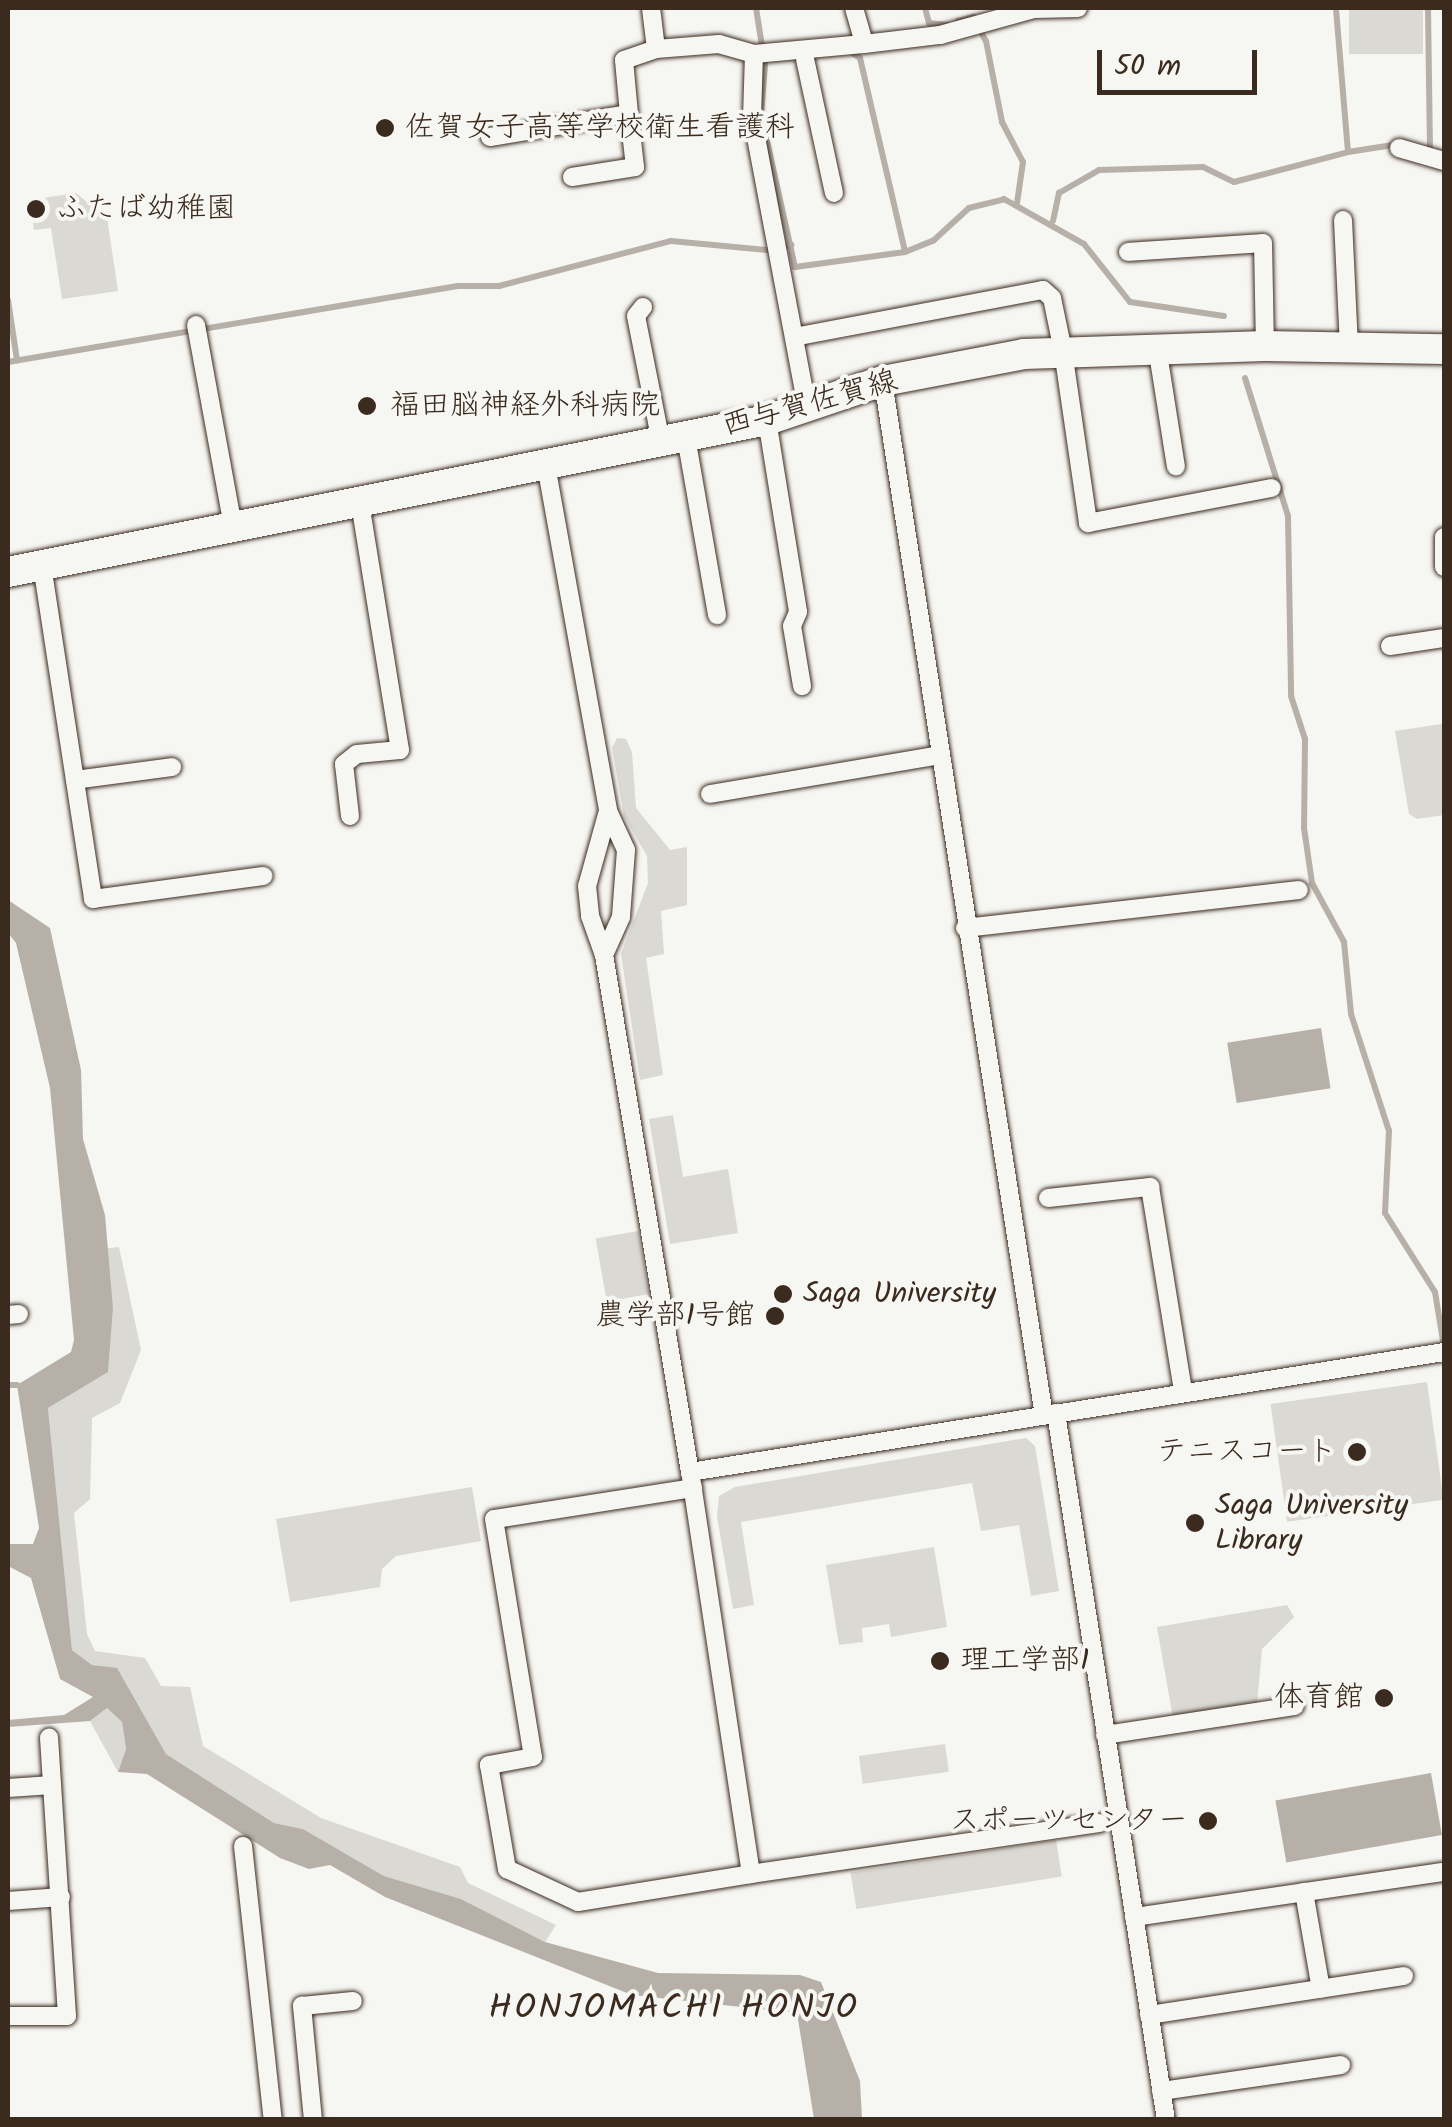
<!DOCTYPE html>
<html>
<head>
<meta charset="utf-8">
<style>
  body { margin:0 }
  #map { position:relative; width:1452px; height:2127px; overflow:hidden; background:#f6f6f2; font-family:Kalam,"Klee One",sans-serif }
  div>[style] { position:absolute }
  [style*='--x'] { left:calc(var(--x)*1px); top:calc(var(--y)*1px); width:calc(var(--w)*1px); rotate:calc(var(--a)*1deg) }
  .green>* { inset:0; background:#dad9d3; transform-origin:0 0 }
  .water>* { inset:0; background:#b6b0a9; transform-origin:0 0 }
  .stream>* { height:6px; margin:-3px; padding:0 3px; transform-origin:3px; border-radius:3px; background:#b6b0a9 }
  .roads { filter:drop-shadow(0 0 2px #3b2a1e) drop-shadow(0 0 2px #3b2a1e) }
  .street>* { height:18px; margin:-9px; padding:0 9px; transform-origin:9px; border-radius:9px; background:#f6f6f2 }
  .primary>* { height:30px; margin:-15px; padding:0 15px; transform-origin:15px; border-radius:15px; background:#f6f6f2 }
  .dots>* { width:28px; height:28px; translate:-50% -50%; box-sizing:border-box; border:5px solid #f6f6f2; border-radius:50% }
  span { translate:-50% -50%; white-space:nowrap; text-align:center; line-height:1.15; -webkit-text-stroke:8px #f6f6f2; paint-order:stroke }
  .poi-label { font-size:30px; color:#3b2a1e }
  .left { translate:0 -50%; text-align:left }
  .right { translate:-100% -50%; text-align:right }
  .street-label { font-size:30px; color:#3b2a1e }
  .quarter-label { font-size:35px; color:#3b2a1e; letter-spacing:2.5px }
  .frame { position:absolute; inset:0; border:10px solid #3b2a1e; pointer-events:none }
  .scale { position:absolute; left:1097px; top:50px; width:160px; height:45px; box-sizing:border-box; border:5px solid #3b2a1e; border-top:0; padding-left:12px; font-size:30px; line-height:35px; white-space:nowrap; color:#3b2a1e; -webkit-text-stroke:8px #f6f6f2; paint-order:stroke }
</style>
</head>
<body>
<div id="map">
  <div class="green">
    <div style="left:1349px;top:8px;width:74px;height:46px"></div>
    <div style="clip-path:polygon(76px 193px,107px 218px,118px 291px,62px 299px,51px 228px,34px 230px,30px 200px)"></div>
    <div style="clip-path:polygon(1442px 724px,1444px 815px,1417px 819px,1409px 814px,1395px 731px)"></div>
    <div style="clip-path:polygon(617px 738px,626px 739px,632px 752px,636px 808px,670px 850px,687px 847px,687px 905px,661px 911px,664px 954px,646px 958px,663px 1075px,640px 1080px,621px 954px,648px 883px,647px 856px,624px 816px,612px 748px)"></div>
    <div style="clip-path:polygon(673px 1115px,683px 1177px,728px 1169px,738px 1233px,670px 1244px,649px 1119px)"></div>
    <div style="left:638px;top:1231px;width:64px;height:43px;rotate:80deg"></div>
    <div style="clip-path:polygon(119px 1247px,141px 1350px,120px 1403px,92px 1418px,90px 1499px,74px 1513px,87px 1634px,95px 1651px,145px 1658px,161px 1686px,190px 1687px,203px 1746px,321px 1818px,460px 1867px,468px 1883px,556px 1925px,545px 1942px,461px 1899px,384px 1876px,303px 1829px,274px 1823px,166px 1754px,116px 1669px,92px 1665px,72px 1650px,48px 1408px,108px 1371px,113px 1309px,103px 1249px)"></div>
    <div style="left:1427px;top:1382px;width:119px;height:158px;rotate:82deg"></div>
    <div style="clip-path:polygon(1026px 1438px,1035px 1446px,1059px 1591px,1031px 1596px,1019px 1525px,981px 1531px,972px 1483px,741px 1522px,754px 1605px,733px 1609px,717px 1517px,719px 1496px,735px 1487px)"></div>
    <div style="clip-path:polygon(472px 1487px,481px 1541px,396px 1556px,382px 1569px,380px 1587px,290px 1602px,276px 1519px)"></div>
    <div style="clip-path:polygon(934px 1547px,947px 1627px,891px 1637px,889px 1624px,862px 1628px,863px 1642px,839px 1645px,826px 1565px)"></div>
    <div style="clip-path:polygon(1287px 1605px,1294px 1617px,1262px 1649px,1257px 1704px,1173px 1718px,1157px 1627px)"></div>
    <div style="clip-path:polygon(107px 1708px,122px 1722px,126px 1749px,118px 1772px,90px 1721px)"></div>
    <div style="left:945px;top:1744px;width:28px;height:87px;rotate:82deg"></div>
    <div style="left:1056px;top:1840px;width:37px;height:208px;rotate:81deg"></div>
  </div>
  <div class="water">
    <div style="clip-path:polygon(8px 900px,50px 928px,81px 1070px,83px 1139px,105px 1215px,113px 1309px,108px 1372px,48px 1408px,72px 1650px,92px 1665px,117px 1668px,166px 1754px,274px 1823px,303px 1829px,384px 1876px,461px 1899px,545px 1942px,658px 1973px,800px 1975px,821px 1982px,860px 2081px,862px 2119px,814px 2119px,797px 2013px,632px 1995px,385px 1897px,330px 1865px,309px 1869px,280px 1858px,147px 1774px,118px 1772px,126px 1749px,122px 1722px,107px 1708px,90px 1721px,8px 1727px,8px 1720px,64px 1715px,93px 1697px,60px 1679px,31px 1578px,8px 1566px,8px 1544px,33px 1544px,39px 1528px,17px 1385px,71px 1352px,74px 1340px,50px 1088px,16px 943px,8px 933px)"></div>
    <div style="left:1321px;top:1028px;width:61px;height:95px;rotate:81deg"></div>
    <div style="left:1431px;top:1773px;width:63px;height:158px;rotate:80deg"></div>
  </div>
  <div class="stream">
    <div style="--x:756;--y:8;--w:58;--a:81"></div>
    <div style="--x:765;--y:65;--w:49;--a:94.7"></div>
    <div style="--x:761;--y:114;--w:157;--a:77.5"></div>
    <div style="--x:795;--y:267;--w:111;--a:-7.8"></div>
    <div style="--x:905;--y:252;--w:31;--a:-22"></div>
    <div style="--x:934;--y:240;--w:47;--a:-42.4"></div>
    <div style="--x:969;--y:208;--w:36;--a:-14"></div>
    <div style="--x:1004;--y:199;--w:92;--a:29.4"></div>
    <div style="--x:1084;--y:244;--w:74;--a:51.6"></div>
    <div style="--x:1130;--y:302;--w:95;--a:8.5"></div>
    <div style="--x:925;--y:8;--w:16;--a:75"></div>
    <div style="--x:929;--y:23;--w:18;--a:6"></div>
    <div style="--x:1428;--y:8;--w:142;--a:89.2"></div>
    <div style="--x:958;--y:21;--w:16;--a:-15"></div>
    <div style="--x:973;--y:17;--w:27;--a:62"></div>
    <div style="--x:986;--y:41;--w:83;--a:78.8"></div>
    <div style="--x:1002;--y:122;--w:45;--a:62.3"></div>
    <div style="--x:1023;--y:162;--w:41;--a:98.3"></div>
    <div style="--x:849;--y:51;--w:13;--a:32"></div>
    <div style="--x:860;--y:58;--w:199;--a:76.9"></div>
    <div style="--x:1348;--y:152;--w:52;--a:-8.9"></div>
    <div style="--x:1053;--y:221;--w:29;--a:-78"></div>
    <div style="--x:1059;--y:193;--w:46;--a:-29.9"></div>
    <div style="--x:1099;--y:170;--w:104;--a:-1.7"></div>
    <div style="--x:1203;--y:167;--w:34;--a:26"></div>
    <div style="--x:1234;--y:182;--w:118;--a:-14.7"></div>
    <div style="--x:1348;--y:152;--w:144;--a:-94.8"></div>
    <div style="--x:8;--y:300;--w:61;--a:81.5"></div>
    <div style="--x:8;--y:362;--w:456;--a:-9.6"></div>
    <div style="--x:458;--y:286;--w:41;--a:0"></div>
    <div style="--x:499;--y:286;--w:178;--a:-14.7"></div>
    <div style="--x:671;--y:241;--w:96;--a:5.4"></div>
    <div style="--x:767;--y:250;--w:25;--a:-12"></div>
    <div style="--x:1245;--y:378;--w:145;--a:72.7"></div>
    <div style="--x:1288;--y:516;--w:180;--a:89"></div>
    <div style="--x:1291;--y:696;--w:45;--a:72"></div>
    <div style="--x:1305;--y:739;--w:89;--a:90.6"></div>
    <div style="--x:1304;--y:828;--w:56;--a:81.7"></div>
    <div style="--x:1312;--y:883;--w:67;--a:61.5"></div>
    <div style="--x:1344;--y:942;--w:72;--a:84.4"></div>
    <div style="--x:1351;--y:1014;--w:123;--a:72"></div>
    <div style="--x:1389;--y:1131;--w:82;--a:92.8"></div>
    <div style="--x:1385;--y:1213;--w:93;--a:57.7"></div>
    <div style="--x:1435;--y:1292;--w:56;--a:80.7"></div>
    <div style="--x:8;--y:1385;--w:9;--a:0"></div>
  </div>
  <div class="roads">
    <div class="street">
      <div style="--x:651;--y:8;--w:41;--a:83"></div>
      <div style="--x:854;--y:8;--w:37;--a:74"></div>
      <div style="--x:754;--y:54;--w:62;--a:91.8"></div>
      <div style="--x:752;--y:116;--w:300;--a:79.3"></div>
      <div style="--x:805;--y:59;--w:137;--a:77.8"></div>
      <div style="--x:490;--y:137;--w:141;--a:-9.4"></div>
      <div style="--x:629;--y:114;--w:54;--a:-95.3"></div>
      <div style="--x:624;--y:60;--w:34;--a:-19"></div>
      <div style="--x:656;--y:49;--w:63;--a:-4.5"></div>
      <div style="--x:719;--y:44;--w:36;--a:16"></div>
      <div style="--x:754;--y:54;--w:110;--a:-5.2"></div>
      <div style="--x:864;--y:44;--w:77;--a:-6.8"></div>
      <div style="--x:940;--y:35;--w:98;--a:-15.5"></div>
      <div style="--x:1034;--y:9;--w:44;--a:-1.3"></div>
      <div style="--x:1399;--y:148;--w:47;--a:16.1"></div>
      <div style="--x:572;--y:177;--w:64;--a:-9"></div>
      <div style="--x:635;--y:167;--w:53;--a:-96.5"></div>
      <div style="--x:1343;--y:220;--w:128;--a:87.3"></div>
      <div style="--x:1128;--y:252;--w:135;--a:-3.8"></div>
      <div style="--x:1263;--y:243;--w:103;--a:88.9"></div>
      <div style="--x:643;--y:307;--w:11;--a:128"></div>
      <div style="--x:636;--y:316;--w:128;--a:78.8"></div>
      <div style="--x:196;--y:325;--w:205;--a:79.6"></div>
      <div style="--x:794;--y:337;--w:253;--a:-10.7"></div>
      <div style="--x:1043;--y:290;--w:12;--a:42"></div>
      <div style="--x:1052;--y:298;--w:54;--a:78.3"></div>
      <div style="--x:1063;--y:351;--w:174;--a:81.7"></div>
      <div style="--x:1088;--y:523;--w:187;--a:-10.8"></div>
      <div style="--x:1157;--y:347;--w:121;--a:81"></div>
      <div style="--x:883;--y:381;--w:1047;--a:81.16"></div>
      <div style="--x:767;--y:420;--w:194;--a:80.8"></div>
      <div style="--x:798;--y:612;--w:15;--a:113"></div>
      <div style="--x:792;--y:626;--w:61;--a:80.5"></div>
      <div style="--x:686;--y:437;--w:181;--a:80.1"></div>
      <div style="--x:546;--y:465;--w:352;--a:79.8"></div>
      <div style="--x:608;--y:811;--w:43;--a:65.2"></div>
      <div style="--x:626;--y:850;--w:67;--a:94.3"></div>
      <div style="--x:621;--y:917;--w:42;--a:114.1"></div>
      <div style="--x:1444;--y:537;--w:30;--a:90"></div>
      <div style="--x:42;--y:565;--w:338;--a:81.3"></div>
      <div style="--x:93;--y:899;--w:172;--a:-7.7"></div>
      <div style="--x:1390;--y:646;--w:55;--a:-8.4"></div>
      <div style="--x:75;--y:780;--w:98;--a:-7.6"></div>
      <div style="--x:710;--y:794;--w:233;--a:-9.6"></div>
      <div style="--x:608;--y:811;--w:78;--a:105.6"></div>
      <div style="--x:587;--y:886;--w:30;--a:84"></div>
      <div style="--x:590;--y:916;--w:41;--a:70.3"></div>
      <div style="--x:604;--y:955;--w:524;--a:80.56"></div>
      <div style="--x:350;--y:816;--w:52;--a:-96.6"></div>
      <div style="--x:344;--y:764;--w:16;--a:-38"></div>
      <div style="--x:357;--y:754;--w:43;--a:-5.3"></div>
      <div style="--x:400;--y:750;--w:251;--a:-99.2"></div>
      <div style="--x:965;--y:928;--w:336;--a:-6.5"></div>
      <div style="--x:1048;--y:1198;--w:103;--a:-6.2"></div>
      <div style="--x:1150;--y:1187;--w:207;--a:80.8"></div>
      <div style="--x:8;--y:1315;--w:11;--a:-5"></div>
      <div style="--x:1056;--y:1413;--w:716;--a:81.16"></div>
      <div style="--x:693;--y:1488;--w:201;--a:171.1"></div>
      <div style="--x:494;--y:1519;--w:241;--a:80.7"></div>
      <div style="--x:533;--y:1757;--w:45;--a:169.7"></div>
      <div style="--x:489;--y:1765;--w:106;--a:80.2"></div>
      <div style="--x:507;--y:1869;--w:78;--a:24.9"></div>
      <div style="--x:578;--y:1902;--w:175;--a:-9.2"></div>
      <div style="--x:1105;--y:1735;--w:192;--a:-8.7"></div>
      <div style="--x:8;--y:1788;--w:44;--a:-3.9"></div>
      <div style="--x:1100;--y:1823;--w:353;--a:171.7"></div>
      <div style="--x:751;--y:1874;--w:407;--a:-98.6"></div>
      <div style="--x:690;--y:1472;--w:763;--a:-9.04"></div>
      <div style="--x:243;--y:1846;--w:276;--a:83.8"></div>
      <div style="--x:1304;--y:1892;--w:98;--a:80.1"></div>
      <div style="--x:8;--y:1901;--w:53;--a:-4.3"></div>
      <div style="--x:1134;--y:1917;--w:313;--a:-8.3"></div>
      <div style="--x:1149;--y:2015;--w:258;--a:-8.7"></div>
      <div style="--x:8;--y:2016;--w:59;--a:0"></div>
      <div style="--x:67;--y:2016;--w:279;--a:-93.7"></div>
      <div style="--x:1161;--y:2091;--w:182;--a:-8.2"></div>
      <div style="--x:313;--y:2120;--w:115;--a:-95.5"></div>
      <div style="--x:302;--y:2006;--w:51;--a:-5.6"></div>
    </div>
    <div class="primary">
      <div style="--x:8;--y:572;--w:774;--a:-11.32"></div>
      <div style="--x:767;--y:420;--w:122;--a:-18.6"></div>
      <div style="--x:883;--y:381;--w:144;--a:-10.8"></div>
      <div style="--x:1024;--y:354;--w:241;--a:-1.9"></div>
      <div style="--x:1265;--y:346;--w:179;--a:1"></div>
    </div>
  </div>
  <div class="dots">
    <div style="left:385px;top:128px;background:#3b2a1e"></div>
    <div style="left:36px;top:209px;background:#3b2a1e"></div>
    <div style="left:367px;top:406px;background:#3b2a1e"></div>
    <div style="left:783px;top:1294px;background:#3b2a1e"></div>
    <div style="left:775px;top:1316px;background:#3b2a1e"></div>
    <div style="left:1357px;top:1452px;background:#3b2a1e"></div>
    <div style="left:1195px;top:1523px;background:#3b2a1e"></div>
    <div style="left:940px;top:1661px;background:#3b2a1e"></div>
    <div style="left:1384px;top:1698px;background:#3b2a1e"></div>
    <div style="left:1208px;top:1821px;background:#3b2a1e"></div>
  </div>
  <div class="poi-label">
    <span class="left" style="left:405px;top:128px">佐賀女子高等学校衛生看護科</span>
    <span class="left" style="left:56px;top:209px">ふたば幼稚園</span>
    <span class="left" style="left:390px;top:406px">福田脳神経外科病院</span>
    <span class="left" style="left:803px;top:1294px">Saga University</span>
    <span class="right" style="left:755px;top:1316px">農学部1号館</span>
    <span class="right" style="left:1337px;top:1452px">テニスコート</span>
    <span class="left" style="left:1215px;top:1523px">Saga University<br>Library</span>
    <span class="left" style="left:960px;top:1661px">理工学部1</span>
    <span class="right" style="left:1364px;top:1698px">体育館</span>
    <span class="right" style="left:1188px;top:1821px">スポーツセンター</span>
  </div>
  <div class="street-label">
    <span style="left:810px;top:404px;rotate:-15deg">西与賀佐賀線</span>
  </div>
  <div class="quarter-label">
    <span style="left:674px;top:2009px">HONJOMACHI HONJO</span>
  </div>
  <div class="frame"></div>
  <div class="scale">50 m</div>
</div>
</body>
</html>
